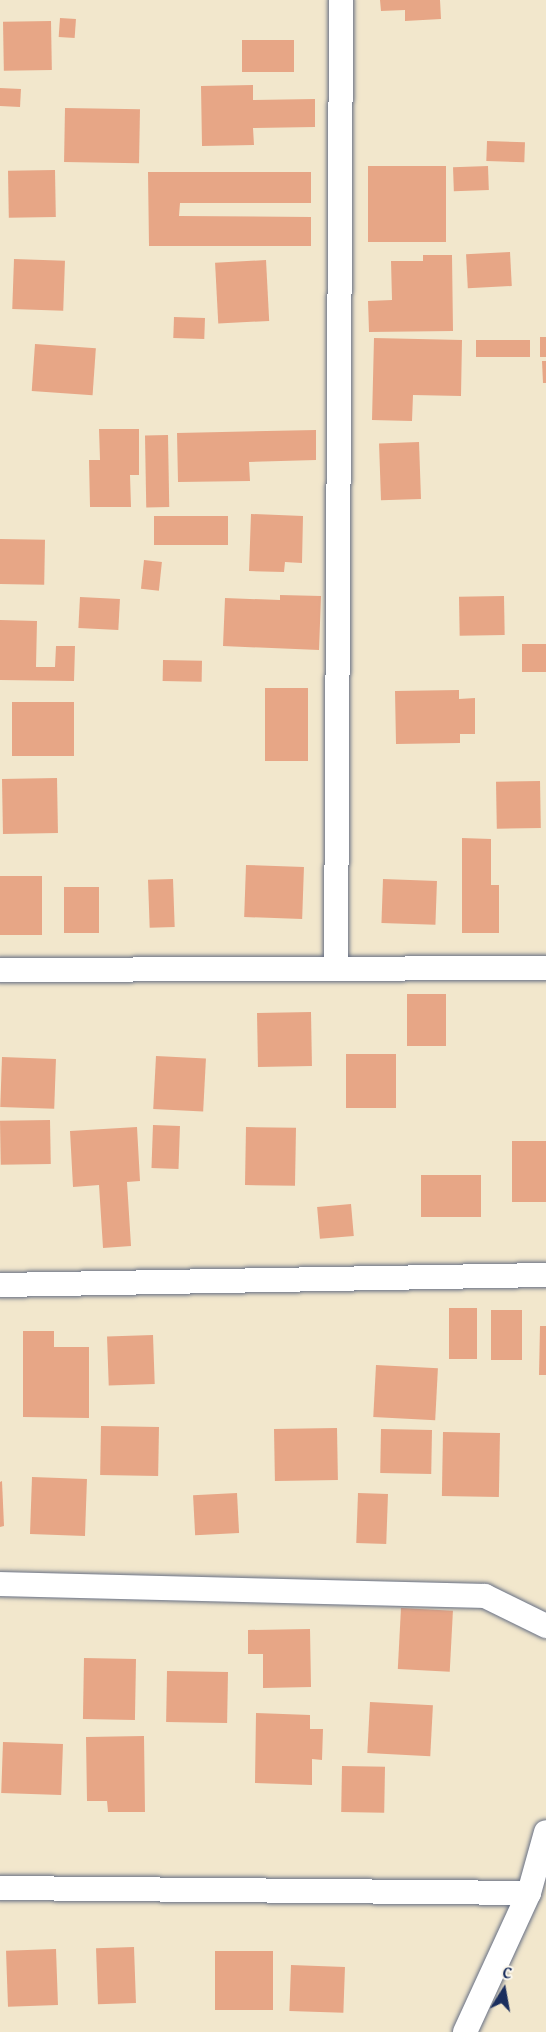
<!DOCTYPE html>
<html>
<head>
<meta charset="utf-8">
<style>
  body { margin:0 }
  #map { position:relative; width:546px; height:2032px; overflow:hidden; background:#f2e7cc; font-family:"Gentium Book Plus",serif }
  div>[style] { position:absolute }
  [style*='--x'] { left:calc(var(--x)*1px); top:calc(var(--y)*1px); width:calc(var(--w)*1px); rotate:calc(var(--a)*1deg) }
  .building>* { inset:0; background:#e7a686; transform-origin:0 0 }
  .roads { filter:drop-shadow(0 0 2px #666f84) drop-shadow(0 0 2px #666f84) }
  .street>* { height:24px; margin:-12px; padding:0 12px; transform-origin:12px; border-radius:12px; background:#fff }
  span { translate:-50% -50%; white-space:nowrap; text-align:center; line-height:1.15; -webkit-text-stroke:6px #fbf7ec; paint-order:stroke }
  .north { position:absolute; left:474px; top:1960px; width:60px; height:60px; -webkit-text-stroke:4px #fbf7ec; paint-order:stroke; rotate:11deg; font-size:16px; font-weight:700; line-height:24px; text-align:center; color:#1b2f5e }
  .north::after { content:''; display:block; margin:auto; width:21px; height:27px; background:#1b2f5e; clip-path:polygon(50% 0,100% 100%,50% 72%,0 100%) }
</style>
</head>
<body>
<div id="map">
  <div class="building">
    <div style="clip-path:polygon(380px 0,440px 0,441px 19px,405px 21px,405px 10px,381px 11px)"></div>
    <div style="left:60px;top:18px;width:16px;height:19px;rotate:4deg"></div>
    <div style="left:51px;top:21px;width:49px;height:48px;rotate:89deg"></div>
    <div style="left:242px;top:40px;width:52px;height:32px"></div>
    <div style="clip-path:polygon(253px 85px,253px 100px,315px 99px,315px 127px,253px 128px,254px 145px,202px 146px,201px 86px)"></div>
    <div style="left:0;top:88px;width:21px;height:18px;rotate:3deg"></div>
    <div style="left:65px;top:108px;width:75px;height:54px;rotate:1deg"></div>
    <div style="left:487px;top:141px;width:38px;height:20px;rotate:2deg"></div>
    <div style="left:368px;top:166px;width:78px;height:76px"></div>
    <div style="left:488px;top:166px;width:24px;height:35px;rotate:88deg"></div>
    <div style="left:55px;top:170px;width:47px;height:47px;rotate:89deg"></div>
    <div style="clip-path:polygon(148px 172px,311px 172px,311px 203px,180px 203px,179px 216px,311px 217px,311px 246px,149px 246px)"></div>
    <div style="left:510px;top:252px;width:34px;height:44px;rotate:87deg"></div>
    <div style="clip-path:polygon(423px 255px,452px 255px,453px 331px,369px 332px,368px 301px,392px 300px,391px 261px,423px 261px)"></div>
    <div style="left:14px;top:259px;width:51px;height:50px;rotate:2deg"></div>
    <div style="left:266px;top:260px;width:61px;height:51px;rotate:87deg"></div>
    <div style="left:174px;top:317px;width:31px;height:21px;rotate:2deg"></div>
    <div style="left:540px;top:337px;width:6px;height:20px"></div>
    <div style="clip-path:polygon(374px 338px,462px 340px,461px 396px,413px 395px,412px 421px,372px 420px)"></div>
    <div style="left:476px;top:340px;width:54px;height:17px"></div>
    <div style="left:35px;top:344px;width:61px;height:47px;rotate:4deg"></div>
    <div style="clip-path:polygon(542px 361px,546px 361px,546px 383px,543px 383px)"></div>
    <div style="clip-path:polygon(99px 429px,139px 429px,139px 475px,130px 475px,131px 507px,90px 507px,89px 460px,100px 460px)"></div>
    <div style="clip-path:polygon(316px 430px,316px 460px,249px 462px,250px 481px,178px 482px,177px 433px)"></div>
    <div style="left:168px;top:435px;width:72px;height:23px;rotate:89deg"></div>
    <div style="left:419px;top:442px;width:57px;height:40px;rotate:88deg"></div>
    <div style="clip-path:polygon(251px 514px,303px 516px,302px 563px,285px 562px,284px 572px,249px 571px)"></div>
    <div style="left:154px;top:516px;width:74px;height:29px"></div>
    <div style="left:0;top:539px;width:45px;height:45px;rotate:1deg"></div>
    <div style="left:144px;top:560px;width:18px;height:29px;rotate:6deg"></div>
    <div style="clip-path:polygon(280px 595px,321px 596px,319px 650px,223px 646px,225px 598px,280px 600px)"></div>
    <div style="left:504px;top:596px;width:39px;height:45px;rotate:89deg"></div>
    <div style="left:80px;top:597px;width:40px;height:31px;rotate:3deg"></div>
    <div style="clip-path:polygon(0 620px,37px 621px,36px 667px,55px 667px,56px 646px,75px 646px,74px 681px,0 680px)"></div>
    <div style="left:522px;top:644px;width:24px;height:28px"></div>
    <div style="left:163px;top:660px;width:39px;height:21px;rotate:1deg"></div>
    <div style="left:265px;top:688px;width:43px;height:73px"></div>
    <div style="clip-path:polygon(459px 690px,459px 699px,475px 698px,475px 734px,460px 734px,460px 743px,396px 744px,395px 691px)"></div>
    <div style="left:12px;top:702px;width:62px;height:54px"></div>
    <div style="left:57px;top:778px;width:55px;height:55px;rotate:89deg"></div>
    <div style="left:540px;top:781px;width:47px;height:44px;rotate:89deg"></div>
    <div style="clip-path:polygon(462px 838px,491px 839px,491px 885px,499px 885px,499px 933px,462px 933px)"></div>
    <div style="left:246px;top:865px;width:58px;height:52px;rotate:2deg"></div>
    <div style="left:0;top:876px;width:42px;height:59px"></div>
    <div style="left:173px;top:879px;width:48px;height:25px;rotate:88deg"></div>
    <div style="left:383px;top:879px;width:54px;height:44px;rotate:2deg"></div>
    <div style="left:64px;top:887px;width:35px;height:46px"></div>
    <div style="left:407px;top:994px;width:39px;height:52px"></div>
    <div style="left:311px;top:1012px;width:54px;height:54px;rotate:89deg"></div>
    <div style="left:346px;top:1054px;width:50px;height:54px"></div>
    <div style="left:156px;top:1056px;width:50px;height:53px;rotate:3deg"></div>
    <div style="left:2px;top:1057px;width:54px;height:50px;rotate:2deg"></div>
    <div style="left:50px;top:1120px;width:44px;height:50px;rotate:89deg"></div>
    <div style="left:153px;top:1125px;width:27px;height:43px;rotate:2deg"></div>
    <div style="clip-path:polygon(137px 1127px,140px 1181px,127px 1182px,131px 1246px,103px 1248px,99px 1185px,73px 1187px,70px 1131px)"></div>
    <div style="left:246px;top:1127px;width:50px;height:58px;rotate:1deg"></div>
    <div style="left:546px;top:1141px;width:61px;height:34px;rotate:90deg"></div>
    <div style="left:481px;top:1175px;width:42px;height:60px;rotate:90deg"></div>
    <div style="left:351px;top:1204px;width:32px;height:34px;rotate:85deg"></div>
    <div style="left:449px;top:1308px;width:28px;height:51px"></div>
    <div style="left:491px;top:1310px;width:31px;height:50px"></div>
    <div style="clip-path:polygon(540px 1326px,546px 1326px,546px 1375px,539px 1375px)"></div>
    <div style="clip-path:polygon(23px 1331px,54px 1331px,54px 1347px,89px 1347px,89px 1418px,23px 1417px)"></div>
    <div style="left:153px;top:1335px;width:49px;height:46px;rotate:88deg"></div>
    <div style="left:376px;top:1365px;width:62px;height:52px;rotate:3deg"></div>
    <div style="left:101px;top:1426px;width:58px;height:49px;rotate:1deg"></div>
    <div style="left:337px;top:1428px;width:52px;height:63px;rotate:89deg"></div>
    <div style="left:381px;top:1429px;width:51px;height:44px;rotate:1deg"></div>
    <div style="left:443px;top:1432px;width:57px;height:64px;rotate:1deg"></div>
    <div style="left:32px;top:1477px;width:55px;height:57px;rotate:2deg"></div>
    <div style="clip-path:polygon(2px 1481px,4px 1526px,0 1527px,0 1482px)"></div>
    <div style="left:237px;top:1493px;width:40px;height:44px;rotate:87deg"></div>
    <div style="left:358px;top:1493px;width:30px;height:50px;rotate:2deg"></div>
    <div style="left:401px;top:1608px;width:52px;height:61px;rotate:3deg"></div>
    <div style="clip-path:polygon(310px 1629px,311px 1687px,263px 1688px,263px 1654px,248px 1654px,248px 1630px)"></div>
    <div style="left:84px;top:1658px;width:52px;height:61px;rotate:1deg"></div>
    <div style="left:167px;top:1671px;width:61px;height:51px;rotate:1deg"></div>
    <div style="left:370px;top:1702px;width:63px;height:51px;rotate:3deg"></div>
    <div style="clip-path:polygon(256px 1713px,310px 1715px,310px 1729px,323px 1729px,322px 1760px,312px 1759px,312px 1785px,255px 1783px)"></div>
    <div style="clip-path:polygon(144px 1736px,145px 1812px,108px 1812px,107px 1801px,87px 1801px,86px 1737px)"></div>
    <div style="left:3px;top:1742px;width:60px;height:51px;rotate:2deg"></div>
    <div style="left:342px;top:1766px;width:43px;height:46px;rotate:1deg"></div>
    <div style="left:134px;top:1947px;width:56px;height:38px;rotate:88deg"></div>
    <div style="left:56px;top:1949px;width:56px;height:50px;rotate:88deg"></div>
    <div style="left:215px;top:1951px;width:58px;height:59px"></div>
    <div style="left:291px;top:1965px;width:54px;height:46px;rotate:2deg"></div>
  </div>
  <div class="roads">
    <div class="street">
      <div style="--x:336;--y:965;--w:965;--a:-89.7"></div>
      <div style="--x:0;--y:970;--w:546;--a:-0.21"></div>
      <div style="--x:0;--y:1285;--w:546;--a:-1.05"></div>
      <div style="--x:0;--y:1584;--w:485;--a:1.4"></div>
      <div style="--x:485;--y:1596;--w:68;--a:26.2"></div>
      <div style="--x:0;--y:1888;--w:529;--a:0.54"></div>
      <div style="--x:465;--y:2032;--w:153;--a:-65.3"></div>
      <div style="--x:529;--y:1893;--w:63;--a:-74.4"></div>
    </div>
  </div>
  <div class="north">С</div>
</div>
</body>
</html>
